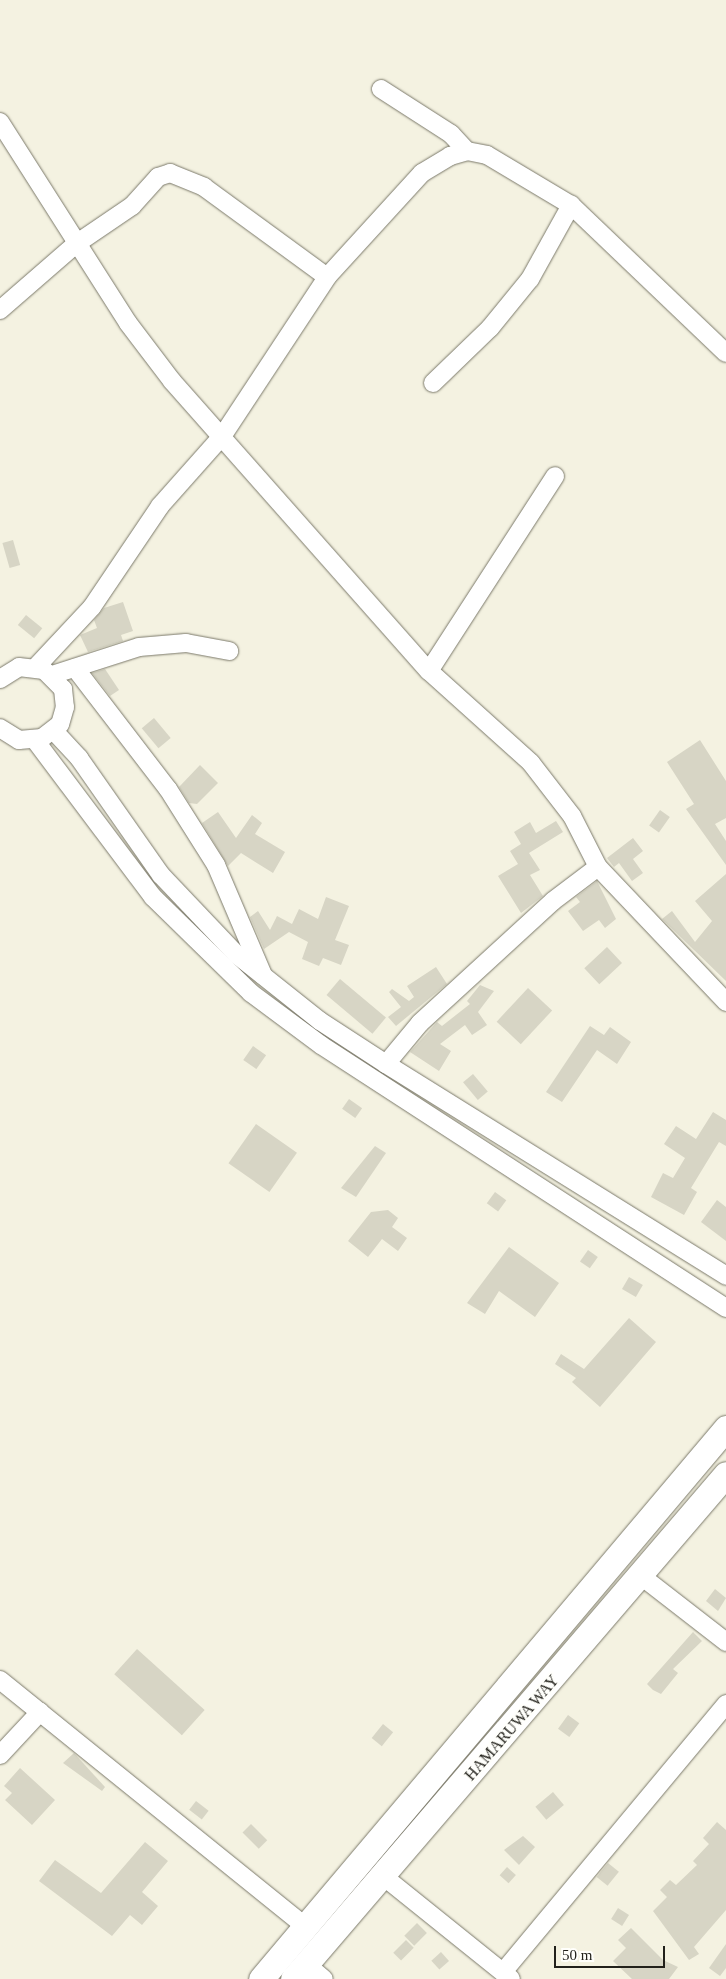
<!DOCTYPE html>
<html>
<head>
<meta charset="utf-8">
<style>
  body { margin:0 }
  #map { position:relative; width:726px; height:1979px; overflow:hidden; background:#f4f2e1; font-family:Georgia,serif }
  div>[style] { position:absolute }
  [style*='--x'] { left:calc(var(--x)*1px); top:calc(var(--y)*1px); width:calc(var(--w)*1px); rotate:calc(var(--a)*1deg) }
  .building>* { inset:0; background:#d7d5c5; transform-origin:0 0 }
  .roads { filter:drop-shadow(0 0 1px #7b796a) drop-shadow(0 0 1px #7b796a) }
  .street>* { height:18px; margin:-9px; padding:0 9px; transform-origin:9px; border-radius:9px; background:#fff }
  .secondary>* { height:25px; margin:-12.5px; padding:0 12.5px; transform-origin:12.5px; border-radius:12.5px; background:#fff }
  span { translate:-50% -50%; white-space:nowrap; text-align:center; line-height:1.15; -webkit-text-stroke:4px #fffffb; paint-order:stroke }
  .street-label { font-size:16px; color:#22211b }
  .scale { position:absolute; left:554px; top:1946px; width:111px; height:22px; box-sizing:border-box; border:2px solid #22211b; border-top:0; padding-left:6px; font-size:15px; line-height:18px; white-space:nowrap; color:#22211b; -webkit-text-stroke:4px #fffffb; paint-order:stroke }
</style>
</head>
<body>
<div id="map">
  <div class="building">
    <div style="left:13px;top:540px;width:26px;height:11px;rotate:74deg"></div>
    <div style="clip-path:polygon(123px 602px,133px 631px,121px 635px,123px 641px,88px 652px,80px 635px,97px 628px,94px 620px,104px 608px)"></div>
    <div style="left:26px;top:615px;width:21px;height:13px;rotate:39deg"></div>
    <div style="clip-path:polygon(105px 669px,119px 690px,110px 696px,92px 673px)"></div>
    <div style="left:154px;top:718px;width:26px;height:16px;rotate:50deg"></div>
    <div style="clip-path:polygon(700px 740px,726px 781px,726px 818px,715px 824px,726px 841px,726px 865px,686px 809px,694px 804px,667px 762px)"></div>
    <div style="clip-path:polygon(200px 765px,218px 783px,197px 804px,189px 803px,179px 787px)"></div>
    <div style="left:660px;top:810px;width:12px;height:19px;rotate:35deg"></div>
    <div style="clip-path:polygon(218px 812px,236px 838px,252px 815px,262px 823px,255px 834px,285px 852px,273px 873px,241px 853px,228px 866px,202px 823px)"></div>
    <div style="clip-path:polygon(556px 821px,563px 832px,529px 853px,540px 870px,530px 875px,543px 896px,521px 913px,498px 876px,518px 864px,510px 851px,521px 844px,514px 832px,530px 822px,536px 833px)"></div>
    <div style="clip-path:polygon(633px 838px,643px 851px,633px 859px,643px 873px,632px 881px,619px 863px,614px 867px,607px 858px)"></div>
    <div style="clip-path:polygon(726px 874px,726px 981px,662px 919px,672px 911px,695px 942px,712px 921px,695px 901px)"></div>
    <div style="clip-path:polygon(597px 881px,616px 919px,605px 928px,599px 920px,583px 931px,568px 911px,580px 902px,576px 897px)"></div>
    <div style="clip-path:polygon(326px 897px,349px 906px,335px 940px,349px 945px,341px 965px,323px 958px,319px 966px,302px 959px,308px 942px,289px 932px,264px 949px,250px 917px,258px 911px,270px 930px,277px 916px,292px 924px,299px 909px,318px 919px)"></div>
    <div style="left:607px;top:947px;width:22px;height:31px;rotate:47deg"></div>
    <div style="clip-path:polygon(436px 967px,447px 984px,396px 1026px,388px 1017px,401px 1007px,389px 992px,392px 989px,409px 1001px,414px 997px,407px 986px)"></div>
    <div style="left:340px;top:979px;width:60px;height:21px;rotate:40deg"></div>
    <div style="clip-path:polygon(480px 985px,494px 991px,478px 1012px,487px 1025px,472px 1035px,465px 1025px,440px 1044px,451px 1051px,439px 1071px,410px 1052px,437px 1022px,442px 1026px,470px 1004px,467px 1001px)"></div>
    <div style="left:528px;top:988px;width:33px;height:46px;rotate:43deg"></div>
    <div style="clip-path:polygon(590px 1026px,604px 1035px,610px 1027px,631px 1042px,617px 1064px,597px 1050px,562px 1102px,546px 1092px)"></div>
    <div style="left:253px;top:1046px;width:16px;height:17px;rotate:35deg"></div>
    <div style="left:473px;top:1074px;width:23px;height:13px;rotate:50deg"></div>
    <div style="left:349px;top:1099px;width:16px;height:12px;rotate:35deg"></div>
    <div style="clip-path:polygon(713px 1112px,726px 1120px,726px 1146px,719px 1142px,691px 1188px,697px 1192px,684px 1215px,651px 1197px,663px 1173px,673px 1178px,685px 1158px,664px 1144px,676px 1126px,696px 1139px)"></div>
    <div style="left:256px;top:1124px;width:50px;height:48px;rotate:35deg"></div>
    <div style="clip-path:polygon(375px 1146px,386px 1153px,356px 1197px,341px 1188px)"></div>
    <div style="left:495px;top:1192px;width:14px;height:14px;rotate:36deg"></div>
    <div style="clip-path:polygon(717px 1200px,726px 1207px,726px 1241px,701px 1222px)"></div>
    <div style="clip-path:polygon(388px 1210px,398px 1218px,392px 1227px,407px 1238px,398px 1251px,382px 1239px,368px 1257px,348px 1241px,371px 1212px)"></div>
    <div style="clip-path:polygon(509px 1247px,559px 1283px,535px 1317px,499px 1291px,485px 1314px,467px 1303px)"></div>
    <div style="left:588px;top:1250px;width:12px;height:14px;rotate:35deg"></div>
    <div style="left:629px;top:1277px;width:16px;height:14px;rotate:30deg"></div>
    <div style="clip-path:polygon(629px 1318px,656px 1342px,600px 1407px,572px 1382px,576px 1378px,555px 1364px,561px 1354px,584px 1369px)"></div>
    <div style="clip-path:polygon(715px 1589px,726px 1598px,718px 1611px,706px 1601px)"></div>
    <div style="clip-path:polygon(693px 1632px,702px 1641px,673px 1669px,678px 1673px,661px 1694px,653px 1690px,647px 1684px)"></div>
    <div style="left:137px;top:1649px;width:91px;height:34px;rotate:42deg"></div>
    <div style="left:568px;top:1715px;width:14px;height:17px;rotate:36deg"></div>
    <div style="left:383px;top:1724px;width:13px;height:18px;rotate:39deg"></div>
    <div style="clip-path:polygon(74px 1753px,105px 1787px,102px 1791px,63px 1763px)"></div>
    <div style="clip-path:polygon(20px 1768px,55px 1800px,32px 1825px,5px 1800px,12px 1793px,4px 1786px)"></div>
    <div style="left:553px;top:1792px;width:17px;height:23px;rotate:50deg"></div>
    <div style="left:196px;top:1801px;width:16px;height:11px;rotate:38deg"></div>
    <div style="clip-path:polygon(717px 1822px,726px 1830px,726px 1910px,694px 1947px,699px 1954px,689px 1960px,653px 1911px,667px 1897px,660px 1890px,670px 1880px,676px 1885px,697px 1865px,693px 1861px,709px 1844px,703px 1838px)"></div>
    <div style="left:251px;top:1824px;width:23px;height:12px;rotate:45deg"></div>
    <div style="clip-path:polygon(523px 1836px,535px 1847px,519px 1865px,504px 1850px)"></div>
    <div style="clip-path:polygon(145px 1842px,168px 1861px,142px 1892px,158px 1906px,142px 1925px,130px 1915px,112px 1936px,39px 1881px,55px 1860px,101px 1893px)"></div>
    <div style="left:608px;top:1863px;width:14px;height:18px;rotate:39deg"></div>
    <div style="left:507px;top:1867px;width:12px;height:11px;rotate:42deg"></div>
    <div style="left:618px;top:1908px;width:13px;height:13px;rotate:32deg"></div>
    <div style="left:417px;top:1923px;width:14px;height:18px;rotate:45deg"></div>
    <div style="clip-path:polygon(631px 1928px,663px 1960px,678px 1967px,669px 1979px,632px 1979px,613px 1961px,626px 1948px,618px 1940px)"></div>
    <div style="left:406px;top:1940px;width:11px;height:18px;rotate:45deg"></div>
    <div style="clip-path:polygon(726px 1944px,726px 1968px,720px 1976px,709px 1968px)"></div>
    <div style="left:441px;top:1952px;width:12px;height:13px;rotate:48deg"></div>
  </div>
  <div class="roads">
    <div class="street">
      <div style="--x:381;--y:89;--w:83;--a:32.7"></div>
      <div style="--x:451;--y:134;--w:23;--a:47"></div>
      <div style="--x:0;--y:122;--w:238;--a:57.5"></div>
      <div style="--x:128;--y:323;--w:73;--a:52.8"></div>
      <div style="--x:172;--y:381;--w:387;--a:48.5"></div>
      <div style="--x:429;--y:671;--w:137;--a:42"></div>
      <div style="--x:531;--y:763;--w:67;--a:52.3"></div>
      <div style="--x:572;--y:816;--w:57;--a:63"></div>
      <div style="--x:598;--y:867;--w:186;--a:46.5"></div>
      <div style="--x:0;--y:310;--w:101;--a:-41"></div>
      <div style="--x:76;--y:244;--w:68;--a:-34.2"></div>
      <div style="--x:132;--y:206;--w:39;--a:-48"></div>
      <div style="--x:158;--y:177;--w:13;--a:-18"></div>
      <div style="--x:170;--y:173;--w:37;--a:22"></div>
      <div style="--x:204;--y:187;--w:152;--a:36.2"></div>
      <div style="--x:433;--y:383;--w:79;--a:-44"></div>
      <div style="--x:490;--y:328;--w:63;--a:-50.8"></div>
      <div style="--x:530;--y:279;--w:85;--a:-61"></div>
      <div style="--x:36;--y:667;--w:82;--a:-47"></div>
      <div style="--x:92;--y:607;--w:122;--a:-56"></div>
      <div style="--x:160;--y:506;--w:95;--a:-48.4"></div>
      <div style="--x:223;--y:435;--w:189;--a:-56.6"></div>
      <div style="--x:327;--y:277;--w:141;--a:-47.6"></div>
      <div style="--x:422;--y:173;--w:33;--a:-31"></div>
      <div style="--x:450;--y:156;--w:18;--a:-16"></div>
      <div style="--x:467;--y:151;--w:20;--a:11"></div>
      <div style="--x:487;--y:155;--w:98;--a:30.8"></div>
      <div style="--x:571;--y:205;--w:214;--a:43.7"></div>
      <div style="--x:75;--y:668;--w:153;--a:52.5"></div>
      <div style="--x:168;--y:789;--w:90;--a:57.7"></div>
      <div style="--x:216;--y:865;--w:120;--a:66.9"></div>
      <div style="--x:429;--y:671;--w:232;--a:-57.1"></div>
      <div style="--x:52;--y:675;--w:91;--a:-17.8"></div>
      <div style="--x:139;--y:647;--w:47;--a:-4.9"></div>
      <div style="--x:186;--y:643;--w:44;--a:10.5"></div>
      <div style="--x:0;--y:679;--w:22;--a:-32"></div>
      <div style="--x:19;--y:667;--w:25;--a:7"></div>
      <div style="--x:44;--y:670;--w:27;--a:45"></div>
      <div style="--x:63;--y:689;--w:18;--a:84"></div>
      <div style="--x:65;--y:707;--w:18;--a:106"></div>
      <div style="--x:60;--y:724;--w:23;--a:142"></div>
      <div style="--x:42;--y:738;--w:23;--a:175"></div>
      <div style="--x:19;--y:740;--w:22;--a:-148"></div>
      <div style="--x:54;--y:731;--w:37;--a:47"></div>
      <div style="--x:79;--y:758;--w:143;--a:55"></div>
      <div style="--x:161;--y:875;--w:110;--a:46.5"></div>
      <div style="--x:237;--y:955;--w:106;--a:38.5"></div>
      <div style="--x:320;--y:1021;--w:79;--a:33.1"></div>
      <div style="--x:386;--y:1064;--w:401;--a:31.9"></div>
      <div style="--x:35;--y:740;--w:196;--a:53.1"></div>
      <div style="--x:153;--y:897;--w:137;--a:44.4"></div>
      <div style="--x:251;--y:993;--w:87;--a:36.6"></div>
      <div style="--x:321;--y:1045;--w:483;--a:33"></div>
      <div style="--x:386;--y:1064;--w:53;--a:-50.3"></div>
      <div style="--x:420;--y:1023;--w:180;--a:-42.5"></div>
      <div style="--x:553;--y:901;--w:56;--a:-37.1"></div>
      <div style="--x:641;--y:1576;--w:108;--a:37.8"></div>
      <div style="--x:0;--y:1680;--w:392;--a:38.9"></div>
      <div style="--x:0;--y:1755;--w:59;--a:-47.1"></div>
      <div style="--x:383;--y:1876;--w:164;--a:38.8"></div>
      <div style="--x:306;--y:1964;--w:23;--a:40"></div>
      <div style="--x:503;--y:1972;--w:349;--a:-50.2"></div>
    </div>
    <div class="secondary">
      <div style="--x:261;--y:1979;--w:721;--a:-49.84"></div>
      <div style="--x:293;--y:1979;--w:665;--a:-49.39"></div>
    </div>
  </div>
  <div class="street-label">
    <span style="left:512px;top:1728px;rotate:-49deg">HAMARUWA WAY</span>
  </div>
  <div class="scale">50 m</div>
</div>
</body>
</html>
